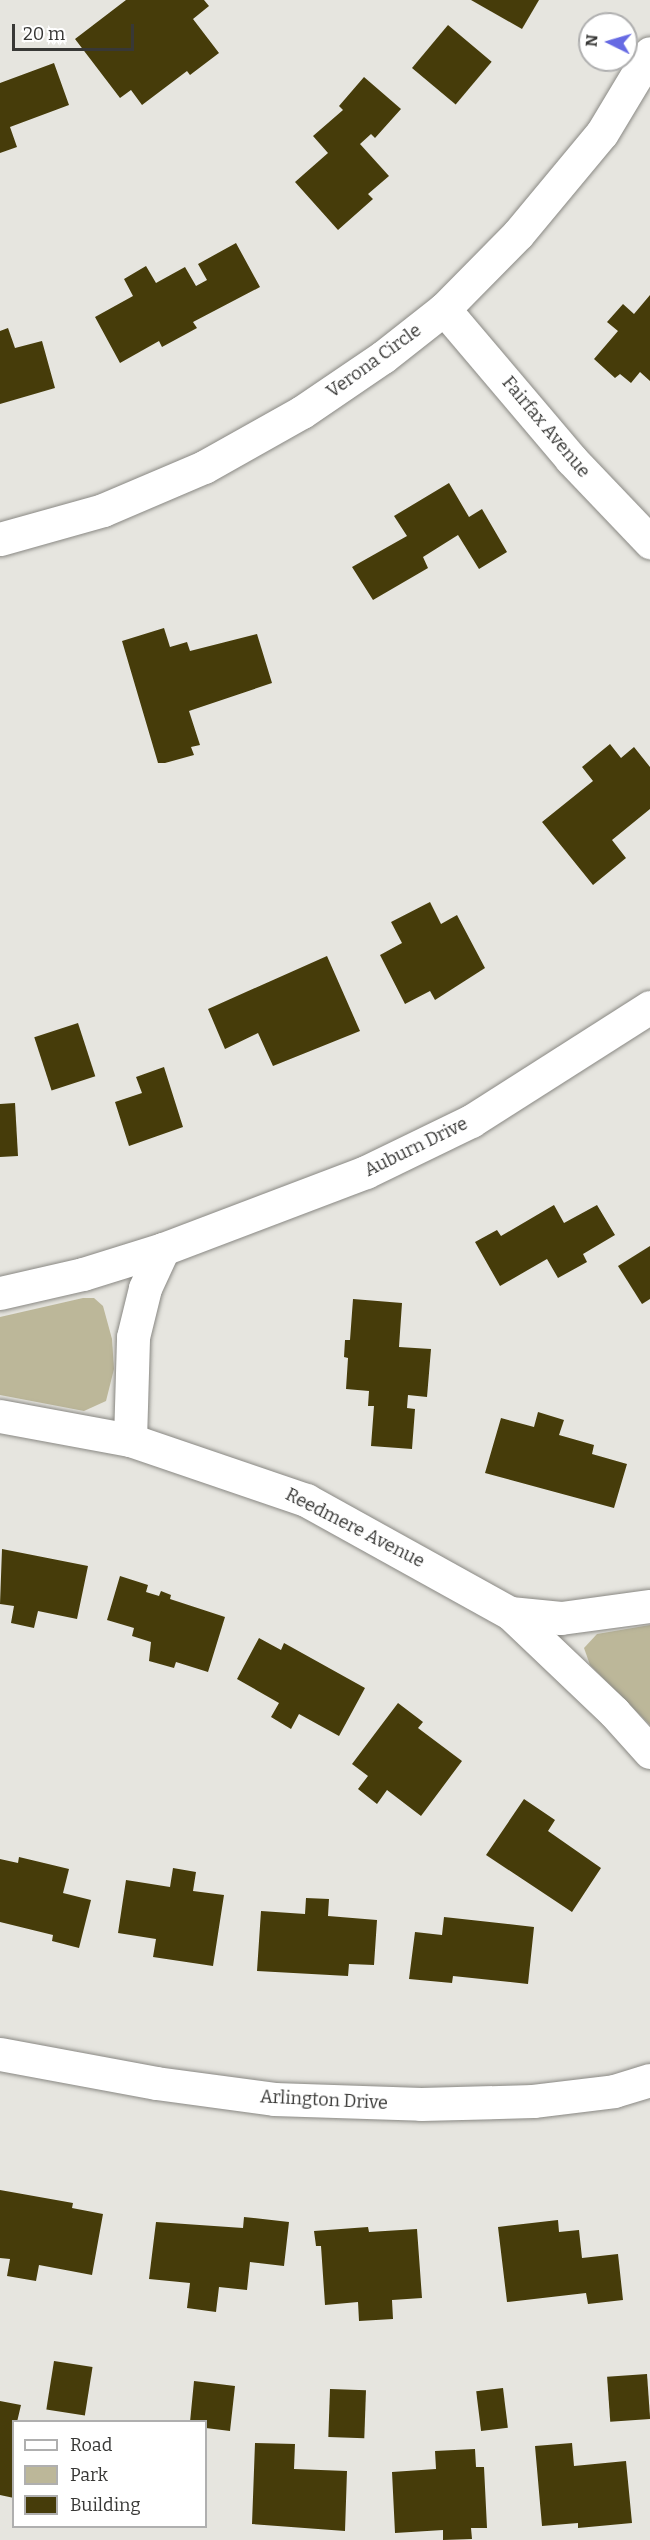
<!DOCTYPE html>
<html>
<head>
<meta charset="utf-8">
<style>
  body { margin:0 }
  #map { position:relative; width:650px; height:2540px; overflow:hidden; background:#e6e5df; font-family:Bitter,serif }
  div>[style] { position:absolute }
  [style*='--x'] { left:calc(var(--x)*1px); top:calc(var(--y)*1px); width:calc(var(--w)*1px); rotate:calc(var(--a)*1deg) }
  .green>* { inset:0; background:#bcb799 }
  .building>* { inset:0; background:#463c0a; transform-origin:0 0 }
  .roads { filter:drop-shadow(0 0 2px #898883) drop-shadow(0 0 2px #898883) }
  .street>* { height:33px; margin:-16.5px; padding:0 16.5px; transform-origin:16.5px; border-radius:16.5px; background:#fff }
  span { translate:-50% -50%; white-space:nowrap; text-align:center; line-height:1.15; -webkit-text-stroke:6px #fff; paint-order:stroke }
  .street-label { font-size:18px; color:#383836 }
  .legend { position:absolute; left:12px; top:2420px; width:195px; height:108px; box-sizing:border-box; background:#fff; border:2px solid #afafaf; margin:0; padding:8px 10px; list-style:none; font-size:18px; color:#383836 }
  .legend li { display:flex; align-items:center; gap:12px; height:30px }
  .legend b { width:30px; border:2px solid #afafaf }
  .north { position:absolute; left:578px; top:12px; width:60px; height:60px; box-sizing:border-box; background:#fff; border:2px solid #afafaf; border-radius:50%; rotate:275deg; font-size:16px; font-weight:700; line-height:24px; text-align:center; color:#383836 }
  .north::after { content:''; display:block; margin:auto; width:21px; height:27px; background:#666ae3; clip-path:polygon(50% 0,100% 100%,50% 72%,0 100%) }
  .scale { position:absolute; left:12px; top:24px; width:122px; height:27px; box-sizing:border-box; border:3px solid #383836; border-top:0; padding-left:8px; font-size:18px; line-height:21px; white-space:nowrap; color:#383836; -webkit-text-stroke:4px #fff; paint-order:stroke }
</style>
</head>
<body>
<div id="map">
  <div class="green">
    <div style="clip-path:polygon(83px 1298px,94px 1298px,103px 1306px,112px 1339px,114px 1369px,106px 1401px,84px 1411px,0 1395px,0 1317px)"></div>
    <div style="clip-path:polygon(650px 1625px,650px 1725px,590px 1665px,584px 1648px,597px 1634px)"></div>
  </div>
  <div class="building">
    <div style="clip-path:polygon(126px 0,204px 0,209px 6px,193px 19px,219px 53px,190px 75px,187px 71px,142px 105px,131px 90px,120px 98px,75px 39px)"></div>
    <div style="clip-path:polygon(471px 0,539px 0,522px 29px)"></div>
    <div style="left:448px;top:25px;width:57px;height:56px;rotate:40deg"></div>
    <div style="clip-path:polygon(54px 63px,69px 105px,10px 127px,17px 147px,0 153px,0 83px)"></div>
    <div style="clip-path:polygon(364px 77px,401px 109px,375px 138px,371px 134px,360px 144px,389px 176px,368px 194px,373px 199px,338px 230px,295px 182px,328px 153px,313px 136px,343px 110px,339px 106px)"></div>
    <div style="clip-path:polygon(236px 243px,260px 287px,193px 322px,197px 328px,162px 347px,159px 341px,120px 363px,95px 317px,133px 296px,124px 279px,146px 266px,156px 283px,185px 267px,196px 286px,207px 280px,198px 264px)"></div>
    <div style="clip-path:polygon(650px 295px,650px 381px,640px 372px,631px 383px,620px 374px,615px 378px,594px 359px,618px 331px,607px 322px,623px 304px,634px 314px)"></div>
    <div style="clip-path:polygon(8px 328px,15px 348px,42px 341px,55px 388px,0 404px,0 331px)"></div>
    <div style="clip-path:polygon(449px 483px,469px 517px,482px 509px,507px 552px,479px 569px,458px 535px,423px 557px,428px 568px,373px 600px,352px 567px,407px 536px,394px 516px)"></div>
    <div style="clip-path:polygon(164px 628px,170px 647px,187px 642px,190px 651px,257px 634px,272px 683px,189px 711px,200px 745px,191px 747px,194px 755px,165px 763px,158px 763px,122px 641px)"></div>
    <div style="clip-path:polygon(610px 744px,621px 758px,634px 747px,650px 767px,650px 809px,612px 840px,626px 858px,593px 885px,542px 822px,593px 781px,582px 767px)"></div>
    <div style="clip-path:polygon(430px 902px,441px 924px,457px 915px,485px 968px,435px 1000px,430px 991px,405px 1004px,380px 955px,402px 943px,391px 922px)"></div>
    <div style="clip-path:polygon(327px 956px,360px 1031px,273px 1066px,258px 1033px,225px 1049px,208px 1009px)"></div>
    <div style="left:78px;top:1023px;width:56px;height:46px;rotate:72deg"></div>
    <div style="clip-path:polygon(164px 1067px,183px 1127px,129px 1146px,115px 1102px,142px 1093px,136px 1077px)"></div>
    <div style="clip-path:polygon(15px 1103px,18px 1156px,0 1157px,0 1104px)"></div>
    <div style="clip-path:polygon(554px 1205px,564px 1223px,597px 1205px,615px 1235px,583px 1254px,587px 1262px,558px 1278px,547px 1259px,500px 1286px,475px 1242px,497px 1230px,501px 1236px)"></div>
    <div style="clip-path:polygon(650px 1246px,650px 1299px,642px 1304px,618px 1266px)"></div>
    <div style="clip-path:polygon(353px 1299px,402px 1303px,399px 1347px,431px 1349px,427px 1397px,408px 1395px,407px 1408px,415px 1409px,412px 1449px,371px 1446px,374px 1406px,368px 1406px,369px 1391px,346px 1389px,348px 1358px,344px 1357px,345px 1340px,350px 1340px)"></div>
    <div style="clip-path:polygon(538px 1412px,564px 1420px,559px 1435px,594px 1445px,592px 1454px,627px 1464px,614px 1508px,485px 1473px,501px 1418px,534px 1427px)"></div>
    <div style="clip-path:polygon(2px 1549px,88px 1566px,77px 1619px,38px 1611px,34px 1628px,11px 1623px,14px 1606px,0 1604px)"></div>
    <div style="clip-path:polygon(120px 1576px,148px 1585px,146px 1592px,159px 1596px,161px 1591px,171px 1595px,170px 1599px,225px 1617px,208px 1672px,176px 1662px,174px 1668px,149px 1661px,151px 1642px,132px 1636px,134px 1628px,107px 1620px)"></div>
    <div style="clip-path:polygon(259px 1638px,281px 1650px,284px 1643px,365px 1688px,339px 1736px,299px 1714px,291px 1729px,271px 1717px,279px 1703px,237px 1679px)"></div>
    <div style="clip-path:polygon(398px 1703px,423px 1722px,418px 1728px,462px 1761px,421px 1816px,387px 1790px,377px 1804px,358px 1789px,368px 1776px,352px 1764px)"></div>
    <div style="clip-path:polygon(524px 1799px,555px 1820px,548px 1831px,601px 1868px,572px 1912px,486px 1855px)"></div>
    <div style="clip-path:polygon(19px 1857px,69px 1869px,63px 1893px,91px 1900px,79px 1948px,52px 1941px,53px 1935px,0 1922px,0 1859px,18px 1863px)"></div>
    <div style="clip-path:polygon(173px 1868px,196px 1872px,193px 1891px,224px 1895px,213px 1966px,153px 1957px,156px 1939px,118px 1933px,126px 1880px,170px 1887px)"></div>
    <div style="clip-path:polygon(306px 1898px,329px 1899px,328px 1916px,377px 1920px,374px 1965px,349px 1964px,348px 1976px,257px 1971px,261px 1911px,305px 1914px)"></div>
    <div style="clip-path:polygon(444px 1917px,534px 1927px,528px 1984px,453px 1976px,452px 1983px,409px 1979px,415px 1932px,442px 1935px)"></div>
    <div style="clip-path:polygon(0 2190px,73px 2203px,72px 2208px,103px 2214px,92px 2275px,39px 2265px,36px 2281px,7px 2276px,10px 2259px,0 2258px)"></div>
    <div style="clip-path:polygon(244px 2217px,289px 2222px,284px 2266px,250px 2262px,247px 2290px,219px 2287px,216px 2312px,187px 2308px,190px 2283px,149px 2279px,156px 2222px,243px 2228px)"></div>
    <div style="clip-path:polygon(558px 2220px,559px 2232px,579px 2230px,582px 2258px,618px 2254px,623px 2300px,588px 2304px,586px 2293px,507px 2302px,498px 2227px)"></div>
    <div style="clip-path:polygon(368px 2227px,369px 2232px,417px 2229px,422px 2298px,392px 2300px,393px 2319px,359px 2321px,358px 2302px,325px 2305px,321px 2246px,316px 2246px,314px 2231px)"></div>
    <div style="left:54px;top:2361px;width:39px;height:49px;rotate:9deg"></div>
    <div style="left:647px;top:2374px;width:45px;height:40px;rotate:86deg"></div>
    <div style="clip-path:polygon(194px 2381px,235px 2386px,230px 2431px,206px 2428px,206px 2422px,190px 2422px)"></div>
    <div style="left:503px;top:2388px;width:40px;height:27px;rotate:83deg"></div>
    <div style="left:330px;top:2389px;width:36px;height:48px;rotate:2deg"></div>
    <div style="clip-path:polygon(0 2401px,21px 2405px,17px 2422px,14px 2422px,14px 2498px,0 2495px)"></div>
    <div style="clip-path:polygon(255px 2443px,295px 2444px,294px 2469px,347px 2471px,345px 2531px,252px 2524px)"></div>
    <div style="clip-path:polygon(572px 2443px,574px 2466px,626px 2461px,632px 2523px,578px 2528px,578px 2523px,542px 2526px,535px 2446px)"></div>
    <div style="clip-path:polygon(475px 2449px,476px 2467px,484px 2467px,487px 2528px,471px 2528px,472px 2539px,443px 2540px,443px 2530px,395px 2533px,392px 2472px,436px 2469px,435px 2451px)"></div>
  </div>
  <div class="roads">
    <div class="street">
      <div style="--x:444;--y:309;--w:197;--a:49.7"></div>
      <div style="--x:571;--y:459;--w:115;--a:46.4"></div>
      <div style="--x:0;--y:539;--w:107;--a:-15.7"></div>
      <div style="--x:103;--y:510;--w:110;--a:-23.1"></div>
      <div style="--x:204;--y:467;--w:112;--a:-29.3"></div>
      <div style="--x:302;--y:412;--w:98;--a:-34.2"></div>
      <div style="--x:383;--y:357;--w:78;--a:-38.2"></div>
      <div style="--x:444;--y:309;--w:105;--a:-45.4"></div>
      <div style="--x:518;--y:234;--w:131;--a:-50.3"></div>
      <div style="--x:602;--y:133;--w:93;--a:-59"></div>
      <div style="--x:0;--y:1293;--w:85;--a:-12.9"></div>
      <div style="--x:83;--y:1274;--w:84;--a:-17.4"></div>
      <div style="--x:163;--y:1249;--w:217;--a:-20.8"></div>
      <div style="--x:366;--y:1172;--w:117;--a:-25.9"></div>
      <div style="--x:471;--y:1121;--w:212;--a:-32.5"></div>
      <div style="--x:0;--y:1416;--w:132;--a:10.5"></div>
      <div style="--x:130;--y:1440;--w:186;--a:18.8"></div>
      <div style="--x:306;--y:1500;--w:233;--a:29"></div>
      <div style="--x:510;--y:1613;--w:144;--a:43.6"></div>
      <div style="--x:614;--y:1712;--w:54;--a:48"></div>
      <div style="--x:130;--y:1440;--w:103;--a:-88.3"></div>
      <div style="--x:133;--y:1337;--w:50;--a:-76.2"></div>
      <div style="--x:145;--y:1288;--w:43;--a:-65.2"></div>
      <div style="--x:510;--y:1613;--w:51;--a:5.6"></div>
      <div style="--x:561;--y:1618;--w:90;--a:-7.7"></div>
      <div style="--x:0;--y:2054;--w:159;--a:10.5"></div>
      <div style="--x:156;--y:2083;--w:119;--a:7.7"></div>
      <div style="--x:274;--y:2099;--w:147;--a:1.9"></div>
      <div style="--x:421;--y:2104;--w:112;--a:-1.5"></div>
      <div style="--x:533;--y:2101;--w:82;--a:-7"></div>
      <div style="--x:614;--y:2091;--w:38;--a:-17"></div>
    </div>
  </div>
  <div class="street-label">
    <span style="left:374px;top:361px;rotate:-36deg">Verona Circle</span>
    <span style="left:546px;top:427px;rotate:50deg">Fairfax Avenue</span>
    <span style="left:416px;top:1147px;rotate:-26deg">Auburn Drive</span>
    <span style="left:355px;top:1528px;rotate:27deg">Reedmere Avenue</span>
    <span style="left:324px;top:2100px;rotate:3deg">Arlington Drive</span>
  </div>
  <ul class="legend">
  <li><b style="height:8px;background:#fff"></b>Road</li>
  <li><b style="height:16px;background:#bcb799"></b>Park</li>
  <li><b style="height:16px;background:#463c0a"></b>Building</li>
  </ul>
  <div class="north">N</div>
  <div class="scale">20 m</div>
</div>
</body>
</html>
